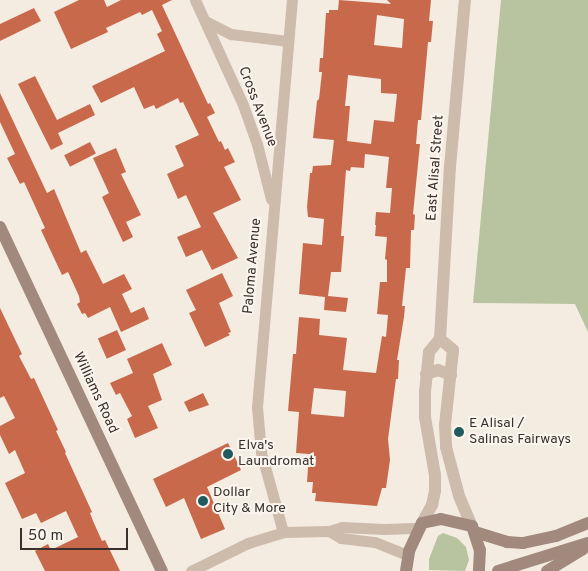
<!DOCTYPE html>
<html>
<head>
<meta charset="utf-8">
<style>
  body { margin:0 }
  #map { position:relative; width:588px; height:571px; overflow:hidden; background:#f4ebe1; font-family:Overpass,sans-serif }
  div>[style] { position:absolute }
  [style*='--x'] { left:calc(var(--x)*1px); top:calc(var(--y)*1px); width:calc(var(--w)*1px); rotate:calc(var(--a)*1deg) }
  .green>* { inset:0; background:#b8c4a0 }
  .building>* { inset:0; background:#c8694b; transform-origin:0 0 }
  .minor>* { height:11px; margin:-5.5px; padding:0 5.5px; transform-origin:5.5px; border-radius:5.5px; background:#cdbbac }
  .tertiary>* { height:12px; margin:-6px; padding:0 6px; transform-origin:6px; border-radius:6px; background:#cdbbac }
  .secondary>* { height:12px; margin:-6px; padding:0 6px; transform-origin:6px; border-radius:6px; background:#a18a7d }
  .dots>* { width:14px; height:14px; translate:-50% -50%; box-sizing:border-box; border:2px solid #fbf5ee; border-radius:50% }
  span { translate:-50% -50%; white-space:nowrap; text-align:center; line-height:1.15; -webkit-text-stroke:4px #fbf5ee; paint-order:stroke }
  .street-label { font-size:14px; color:#3b302b }
  .poi-label { font-size:14px; color:#3b302b }
  .left { translate:0 -50%; text-align:left }
  .scale { position:absolute; left:20px; top:528px; width:108px; height:22px; box-sizing:border-box; border:2px solid #3b302b; border-top:0; padding-left:6px; font-size:15px; line-height:18px; white-space:nowrap; color:#3b302b; -webkit-text-stroke:4px #fbf5ee; paint-order:stroke }
</style>
</head>
<body>
<div id="map">
  <div class="green">
    <div style="clip-path:polygon(501px 0,588px 0,588px 332px,575px 304px,473px 303px)"></div>
    <div style="clip-path:polygon(443px 533px,457px 538px,466px 547px,469px 560px,465px 571px,429px 570px,429px 559px,438px 536px)"></div>
  </div>
  <div class="building">
    <div style="clip-path:polygon(79px 0,104px 0,107px 7px,121px 0,172px 0,162px 5px,208px 104px,210px 103px,215px 113px,207px 117px,219px 142px,221px 141px,225px 150px,228px 148px,235px 162px,224px 167px,241px 200px,213px 213px,238px 258px,212px 270px,202px 250px,186px 257px,177px 237px,201px 227px,186px 195px,178px 199px,167px 174px,184px 166px,175px 146px,199px 135px,183px 102px,180px 103px,178px 98px,156px 109px,154px 105px,144px 109px,134px 87px,101px 103px,92px 86px,165px 51px,157px 34px,162px 31px,152px 10px,142px 15px,140px 12px,106px 28px,108px 32px,71px 49px,54px 12px)"></div>
    <div style="clip-path:polygon(evenodd,339px 0,391px 4px,387px 0,431px 0,429px 21px,433px 21px,431px 42px,428px 42px,421px 120px,418px 120px,416px 144px,420px 144px,413px 214px,415px 215px,414px 230px,411px 230px,410px 268px,406px 268px,402px 306px,405px 306px,404px 317px,397px 360px,399px 360px,398px 379px,396px 379px,388px 439px,390px 460px,386px 488px,382px 488px,377px 506px,315px 501px,316px 493px,312px 493px,313px 482px,307px 482px,309px 454px,296px 453px,299px 412px,288px 411px,293px 354px,296px 354px,299px 317px,320px 319px,319px 335px,347px 338px,343px 370px,376px 373px,382px 336px,386px 337px,388px 315px,377px 314px,380px 282px,387px 282px,387px 260px,385px 259px,387px 237px,375px 236px,376px 225px,375px 225px,376px 212px,390px 213px,392px 188px,386px 188px,389px 157px,365px 154px,364px 168px,351px 167px,350px 171px,346px 170px,341px 236px,344px 236px,341px 272px,331px 272px,328px 296px,348px 298px,346px 312px,324px 310px,325px 297px,299px 294px,303px 243px,322px 245px,324px 219px,308px 217px,307px 207px,310px 173px,312px 173px,313px 166px,331px 165px,334px 140px,313px 138px,317px 101px,319px 99px,322px 72px,319px 72px,320px 58px,323px 58px,326px 13px,329px 13px,329px 10px,338px 10px,339px 0,377px 15px,404px 19px,402px 48px,374px 45px,377px 15px,339px 0,348px 75px,381px 79px,381px 93px,397px 94px,394px 122px,374px 120px,371px 144px,347px 141px,350px 106px,345px 106px,348px 75px,339px 0,314px 388px,346px 391px,344px 417px,311px 414px,314px 388px)"></div>
    <div style="clip-path:polygon(34px 8px,41px 21px,0 41px,0 24px)"></div>
    <div style="clip-path:polygon(35px 76px,57px 120px,90px 104px,95px 115px,58px 133px,63px 144px,51px 150px,18px 84px)"></div>
    <div style="clip-path:polygon(0 93px,47px 193px,54px 189px,81px 253px,86px 250px,103px 284px,124px 274px,132px 289px,122px 294px,131px 313px,144px 307px,149px 319px,121px 332px,110px 307px,88px 318px,85px 313px,82px 314px,77px 304px,80px 302px,79px 296px,68px 272px,62px 275px,41px 230px,45px 228px,24px 182px,20px 184px,7px 158px,15px 154px,0 122px)"></div>
    <div style="left:90px;top:142px;width:13px;height:29px;rotate:63deg"></div>
    <div style="clip-path:polygon(116px 148px,126px 172px,121px 174px,141px 215px,126px 222px,133px 237px,123px 242px,102px 197px,109px 193px,93px 158px)"></div>
    <div style="clip-path:polygon(222px 273px,233px 296px,219px 303px,231px 332px,228px 333px,230px 335px,205px 347px,189px 313px,196px 310px,186px 290px)"></div>
    <div style="clip-path:polygon(0 308px,22px 354px,19px 356px,31px 379px,34px 378px,58px 430px,56px 431px,66px 452px,65px 453px,92px 512px,90px 513px,93px 521px,102px 541px,105px 540px,120px 571px,45px 571px,35px 551px,48px 544px,51px 550px,78px 537px,66px 511px,41px 523px,36px 513px,22px 519px,5px 483px,25px 473px,15px 450px,9px 454px,0 435px,0 426px,15px 418px,4px 396px,0 398px)"></div>
    <div style="left:117px;top:330px;width:22px;height:21px;rotate:66deg"></div>
    <div style="clip-path:polygon(162px 343px,172px 365px,153px 374px,162px 400px,148px 406px,158px 428px,135px 438px,127px 419px,132px 416px,120px 393px,116px 395px,110px 383px,133px 373px,127px 359px)"></div>
    <div style="clip-path:polygon(203px 393px,209px 405px,189px 412px,184px 402px)"></div>
    <div style="clip-path:polygon(228px 443px,241px 470px,207px 487px,225px 529px,201px 539px,184px 498px,166px 507px,153px 479px)"></div>
  </div>
  <div class="minor">
    <div style="--x:195;--y:0;--w:115;--a:65.4"></div>
    <div style="--x:243;--y:105;--w:41;--a:70.3"></div>
    <div style="--x:257;--y:144;--w:57;--a:75.7"></div>
    <div style="--x:205;--y:21;--w:29;--a:27"></div>
    <div style="--x:231;--y:34;--w:57;--a:7"></div>
    <div style="--x:329;--y:531;--w:14;--a:30"></div>
    <div style="--x:341;--y:538;--w:34;--a:7"></div>
    <div style="--x:375;--y:542;--w:35;--a:22"></div>
    <div style="--x:283;--y:532;--w:83;--a:-105.4"></div>
    <div style="--x:261;--y:452;--w:45;--a:-95.1"></div>
    <div style="--x:257;--y:407;--w:409;--a:-85.1"></div>
    <div style="--x:191;--y:571;--w:64;--a:-26.2"></div>
    <div style="--x:248;--y:543;--w:37;--a:-17"></div>
    <div style="--x:283;--y:532;--w:46;--a:-1.2"></div>
    <div style="--x:329;--y:531;--w:14;--a:-17"></div>
    <div style="--x:342;--y:527;--w:42;--a:2.7"></div>
    <div style="--x:384;--y:529;--w:36;--a:-2"></div>
  </div>
  <div class="tertiary">
    <div style="--x:440;--y:339;--w:17;--a:40"></div>
    <div style="--x:453;--y:350;--w:75;--a:96.1"></div>
    <div style="--x:445;--y:425;--w:22;--a:87"></div>
    <div style="--x:446;--y:447;--w:51;--a:75.1"></div>
    <div style="--x:459;--y:496;--w:33;--a:67"></div>
    <div style="--x:426;--y:374;--w:13;--a:-18"></div>
    <div style="--x:438;--y:370;--w:14;--a:21"></div>
    <div style="--x:422;--y:523;--w:21;--a:-61"></div>
    <div style="--x:432;--y:505;--w:14;--a:-78"></div>
    <div style="--x:435;--y:491;--w:16;--a:-90"></div>
    <div style="--x:435;--y:475;--w:59;--a:-99.8"></div>
    <div style="--x:425;--y:417;--w:25;--a:-90"></div>
    <div style="--x:425;--y:392;--w:40;--a:-84.3"></div>
    <div style="--x:429;--y:352;--w:17;--a:-50"></div>
    <div style="--x:440;--y:339;--w:172;--a:-86.7"></div>
    <div style="--x:450;--y:167;--w:168;--a:-84.9"></div>
  </div>
  <div class="secondary">
    <div style="--x:0;--y:227;--w:380;--a:64.8"></div>
    <div style="--x:475;--y:532;--w:34;--a:17"></div>
    <div style="--x:507;--y:542;--w:16;--a:4"></div>
    <div style="--x:523;--y:543;--w:34;--a:-12"></div>
    <div style="--x:556;--y:536;--w:35;--a:-22"></div>
    <div style="--x:406;--y:571;--w:20;--a:-81"></div>
    <div style="--x:409;--y:551;--w:31;--a:-65"></div>
    <div style="--x:422;--y:523;--w:19;--a:-12"></div>
    <div style="--x:441;--y:519;--w:32;--a:13"></div>
    <div style="--x:472;--y:526;--w:25;--a:72"></div>
    <div style="--x:480;--y:550;--w:21;--a:93"></div>
    <div style="--x:498;--y:571;--w:94;--a:-17.3"></div>
    <div style="--x:547;--y:571;--w:42;--a:-31.4"></div>
  </div>
  <div class="dots">
    <div style="left:459px;top:432px;background:#1f5a5e"></div>
    <div style="left:228px;top:454px;background:#1f5a5e"></div>
    <div style="left:203px;top:501px;background:#1f5a5e"></div>
  </div>
  <div class="street-label">
    <span style="left:257px;top:107px;rotate:69deg">Cross Avenue</span>
    <span style="left:436px;top:168px;rotate:-86deg">East Alisal Street</span>
    <span style="left:253px;top:266px;rotate:-85deg">Paloma Avenue</span>
    <span style="left:95px;top:393px;rotate:65deg">Williams Road</span>
  </div>
  <div class="poi-label">
    <span class="left" style="left:469px;top:432px">E Alisal /<br>Salinas Fairways</span>
    <span class="left" style="left:238px;top:454px">Elva's<br>Laundromat</span>
    <span class="left" style="left:213px;top:501px">Dollar<br>City &amp; More</span>
  </div>
  <div class="scale">50 m</div>
</div>
</body>
</html>
